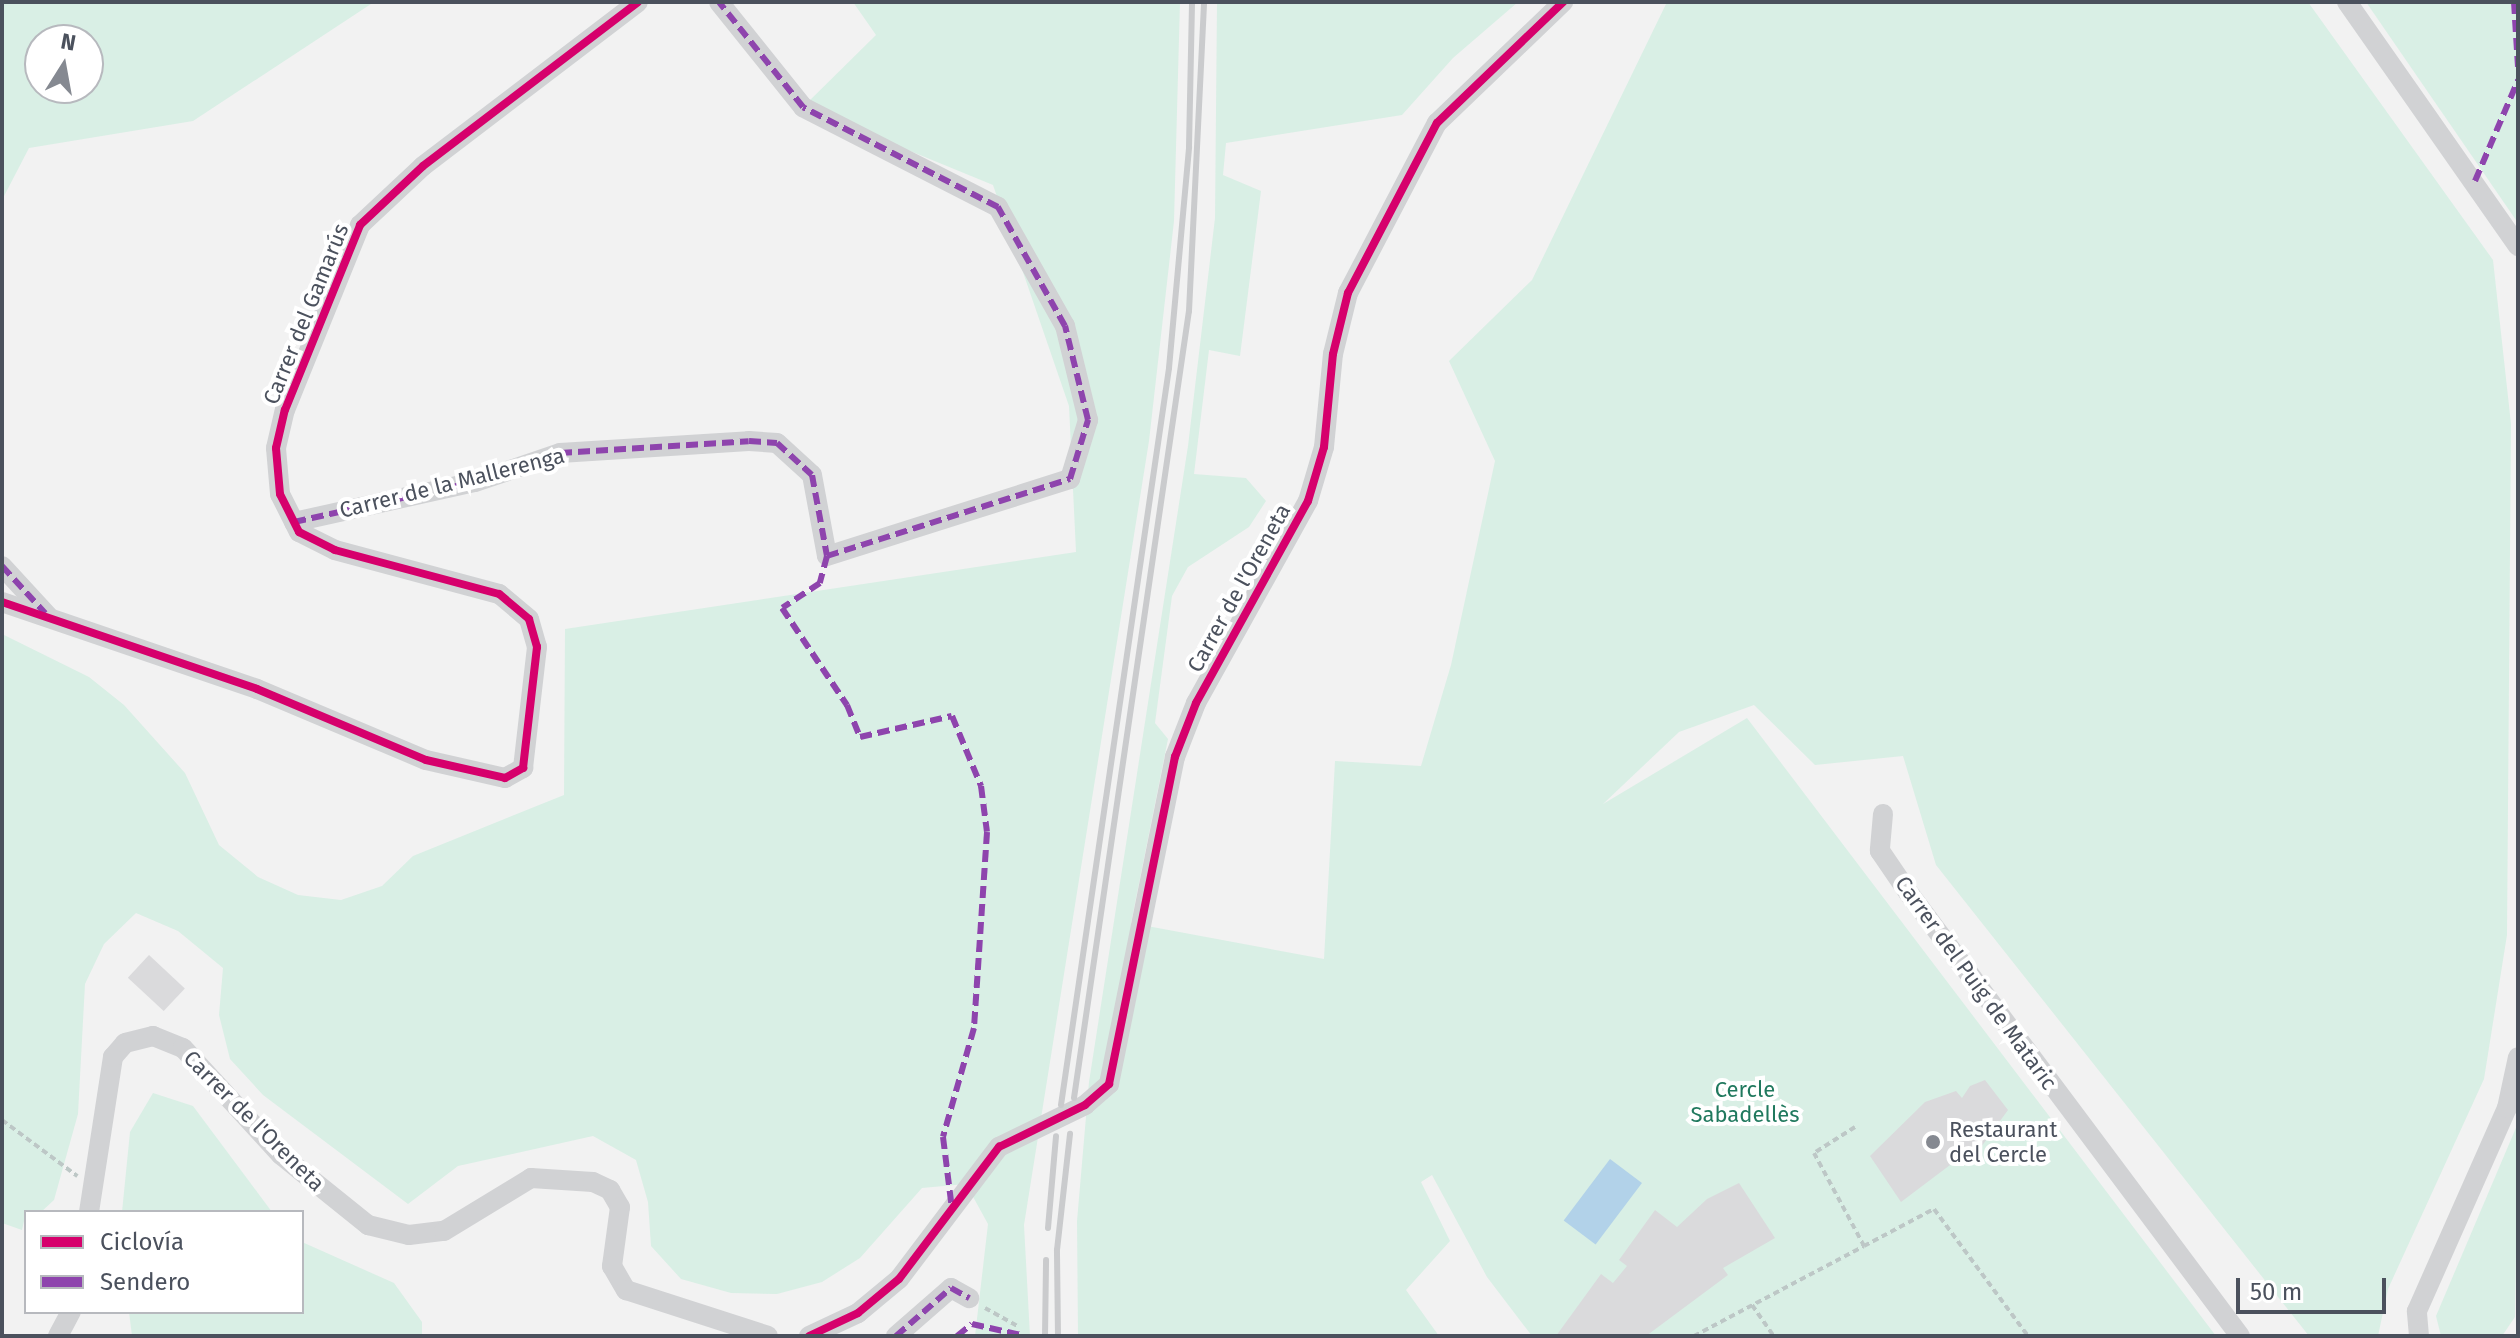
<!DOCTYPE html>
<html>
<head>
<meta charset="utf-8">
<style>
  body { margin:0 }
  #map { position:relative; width:2520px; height:1338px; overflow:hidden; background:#f2f2f2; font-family:"Fira Sans",sans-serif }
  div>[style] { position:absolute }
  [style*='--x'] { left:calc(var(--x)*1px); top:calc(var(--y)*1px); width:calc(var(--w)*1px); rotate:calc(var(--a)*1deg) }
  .green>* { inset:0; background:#d9efe5 }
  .water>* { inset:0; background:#b2d2e9; transform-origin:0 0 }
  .building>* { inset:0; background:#dadadc; transform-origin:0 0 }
  .path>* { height:4px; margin-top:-2px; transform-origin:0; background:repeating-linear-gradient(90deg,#bdc7c6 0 6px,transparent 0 10px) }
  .street>* { height:20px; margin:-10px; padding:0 10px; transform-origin:10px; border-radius:10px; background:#d1d2d4 }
  .rail>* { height:6px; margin:-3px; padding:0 3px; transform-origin:3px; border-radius:3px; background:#cacbcd }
  .quiet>* { height:6px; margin-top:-3px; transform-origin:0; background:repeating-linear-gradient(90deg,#8e44ad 0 12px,transparent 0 18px) }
  .cycleway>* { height:8px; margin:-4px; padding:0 4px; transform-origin:4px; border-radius:4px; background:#d6006c }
  .dots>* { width:22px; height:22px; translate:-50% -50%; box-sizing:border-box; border:4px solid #fff; border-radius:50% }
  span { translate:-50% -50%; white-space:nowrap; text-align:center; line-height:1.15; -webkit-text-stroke:8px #fff; paint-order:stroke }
  .street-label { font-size:22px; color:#4b515d }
  .park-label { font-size:22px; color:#20795e }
  .poi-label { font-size:22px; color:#4b515d }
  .left { translate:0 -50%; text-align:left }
  .frame { position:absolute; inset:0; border:4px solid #4b515d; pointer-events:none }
  .legend { position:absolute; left:24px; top:1210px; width:280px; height:104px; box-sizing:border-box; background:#fff; border:2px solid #b7b9be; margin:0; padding:10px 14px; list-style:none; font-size:24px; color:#4b515d }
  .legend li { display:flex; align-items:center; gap:16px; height:40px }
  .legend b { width:40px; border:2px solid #b7b9be }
  .north { position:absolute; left:24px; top:24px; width:80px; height:80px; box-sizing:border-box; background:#fff; border:2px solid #b7b9be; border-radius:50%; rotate:11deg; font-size:22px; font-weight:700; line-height:32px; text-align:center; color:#4b515d }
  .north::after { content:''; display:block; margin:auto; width:28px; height:36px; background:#858991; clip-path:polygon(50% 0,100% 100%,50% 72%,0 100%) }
  .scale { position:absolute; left:2236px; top:1278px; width:150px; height:36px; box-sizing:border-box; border:4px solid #4b515d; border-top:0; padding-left:10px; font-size:24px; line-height:28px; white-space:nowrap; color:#4b515d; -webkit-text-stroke:6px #fff; paint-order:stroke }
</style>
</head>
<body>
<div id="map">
  <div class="green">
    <div style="clip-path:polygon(evenodd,2px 2px,374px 2px,193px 121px,29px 148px,2px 200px,2px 2px,40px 40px,88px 40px,88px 88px,40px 88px,40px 40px)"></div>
    <div style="clip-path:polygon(853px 2px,1180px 2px,1174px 221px,1149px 441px,1024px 1225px,1030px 1336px,975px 1336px,988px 1224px,966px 1184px,922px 1188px,860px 1258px,822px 1282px,777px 1294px,731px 1293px,681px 1279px,651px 1246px,648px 1202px,636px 1160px,593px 1136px,458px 1166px,408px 1204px,263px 1095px,230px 1059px,219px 1015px,223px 968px,178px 931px,136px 913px,104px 944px,85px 984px,78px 1114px,54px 1200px,41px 1212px,26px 1212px,22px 1230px,2px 1223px,2px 634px,89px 677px,124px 705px,185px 773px,219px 845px,258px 877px,298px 895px,341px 900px,382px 886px,413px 856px,564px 795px,565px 629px,1076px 552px,1069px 406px,993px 185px,803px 107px,876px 35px)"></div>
    <div style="clip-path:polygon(1217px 2px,1518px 2px,1453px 58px,1402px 115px,1226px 143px,1223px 175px,1261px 191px,1240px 356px,1209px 350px,1194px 474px,1246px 478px,1266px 501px,1249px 527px,1188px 567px,1172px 596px,1155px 723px,1168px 739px,1131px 923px,1324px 959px,1335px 761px,1421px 766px,1451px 665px,1495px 461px,1449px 361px,1532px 280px,1667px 2px,2308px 2px,2493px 260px,2511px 424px,2507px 935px,2484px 1079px,2388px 1289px,2378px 1336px,2309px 1336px,1936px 865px,1903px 756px,1815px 765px,1754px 705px,1679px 732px,1603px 804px,1747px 718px,2216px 1336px,1532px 1336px,1487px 1277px,1432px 1175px,1421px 1182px,1450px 1241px,1406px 1290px,1439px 1336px,1078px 1336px,1077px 1221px,1089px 1082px,1188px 446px,1215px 218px)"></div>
    <div style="clip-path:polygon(2366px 2px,2518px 2px,2518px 223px)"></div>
    <div style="clip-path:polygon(153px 1093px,193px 1106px,272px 1212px,122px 1212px,130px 1132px)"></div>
    <div style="clip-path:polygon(2518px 1123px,2515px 1317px,2502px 1336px,2441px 1336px,2436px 1316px)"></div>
    <div style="clip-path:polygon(302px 1242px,394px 1283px,422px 1322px,422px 1336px,132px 1336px,129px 1312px,302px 1312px)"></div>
  </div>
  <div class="water">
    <div style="left:1610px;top:1159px;width:40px;height:77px;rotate:37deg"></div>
  </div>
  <div class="building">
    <div style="left:149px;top:955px;width:49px;height:31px;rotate:43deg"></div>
    <div style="clip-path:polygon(1985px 1080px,2008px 1110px,1976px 1154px,1958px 1159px,1901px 1202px,1870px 1156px,1925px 1102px,1956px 1091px,1962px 1098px,1970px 1086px)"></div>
    <div style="clip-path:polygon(1739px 1183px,1775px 1238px,1723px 1268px,1728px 1275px,1646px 1336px,1556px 1336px,1601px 1274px,1613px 1283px,1627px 1266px,1619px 1260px,1655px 1210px,1677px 1227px,1707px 1199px)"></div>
  </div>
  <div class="path">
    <div style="--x:2;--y:1120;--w:94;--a:36.7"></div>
    <div style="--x:1855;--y:1127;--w:49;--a:147.6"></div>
    <div style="--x:1814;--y:1153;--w:106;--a:61.7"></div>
    <div style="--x:1864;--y:1246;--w:79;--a:-27.9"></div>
    <div style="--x:1934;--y:1209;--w:158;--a:53.5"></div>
    <div style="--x:1752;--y:1305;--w:38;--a:55"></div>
    <div style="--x:985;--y:1308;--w:38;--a:29"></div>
    <div style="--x:1694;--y:1336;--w:192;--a:-27.9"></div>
  </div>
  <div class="street">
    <div style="--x:2347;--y:2;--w:298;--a:55"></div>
    <div style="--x:294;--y:522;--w:185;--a:-12.5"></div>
    <div style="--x:475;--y:482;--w:90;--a:-18.8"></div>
    <div style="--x:560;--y:453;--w:189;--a:-3.6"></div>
    <div style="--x:749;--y:441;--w:28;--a:4"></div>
    <div style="--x:777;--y:443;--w:47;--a:42.4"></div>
    <div style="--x:812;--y:475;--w:82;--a:79.5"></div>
    <div style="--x:827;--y:556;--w:255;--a:-17.6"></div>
    <div style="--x:1070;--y:479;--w:62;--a:-73"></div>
    <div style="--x:1088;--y:420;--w:97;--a:-103.7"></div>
    <div style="--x:1065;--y:326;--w:137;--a:-119.4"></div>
    <div style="--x:998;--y:207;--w:219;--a:-152.9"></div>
    <div style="--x:803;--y:107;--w:134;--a:-128.7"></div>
    <div style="--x:2;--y:566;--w:68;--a:47.4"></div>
    <div style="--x:2;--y:602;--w:269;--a:18.8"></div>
    <div style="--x:257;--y:689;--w:183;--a:22.8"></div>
    <div style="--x:426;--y:760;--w:81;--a:12.8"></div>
    <div style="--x:505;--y:778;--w:21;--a:-29"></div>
    <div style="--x:523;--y:768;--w:122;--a:-83.4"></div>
    <div style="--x:537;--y:647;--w:29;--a:-106"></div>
    <div style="--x:529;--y:619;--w:39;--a:-140"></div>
    <div style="--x:499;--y:594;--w:170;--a:-165"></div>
    <div style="--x:335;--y:550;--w:40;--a:-153.4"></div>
    <div style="--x:299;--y:532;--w:42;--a:-116.6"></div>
    <div style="--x:280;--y:494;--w:46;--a:-95"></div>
    <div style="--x:276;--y:448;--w:39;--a:-77"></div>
    <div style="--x:285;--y:410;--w:200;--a:-67.9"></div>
    <div style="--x:360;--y:225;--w:86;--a:-43.1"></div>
    <div style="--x:423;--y:166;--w:270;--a:-37.3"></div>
    <div style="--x:1883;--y:814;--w:37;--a:95"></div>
    <div style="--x:1880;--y:851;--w:50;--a:55.7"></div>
    <div style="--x:1908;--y:892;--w:554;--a:53.21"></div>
    <div style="--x:89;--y:1212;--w:157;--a:-81.2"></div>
    <div style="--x:113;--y:1057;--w:18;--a:-49"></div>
    <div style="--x:125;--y:1043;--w:29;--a:-14"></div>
    <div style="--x:153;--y:1036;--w:32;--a:22"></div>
    <div style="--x:183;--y:1048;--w:145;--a:47.5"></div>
    <div style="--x:281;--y:1155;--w:112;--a:38.8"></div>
    <div style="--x:368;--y:1225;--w:42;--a:13.7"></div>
    <div style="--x:409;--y:1235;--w:35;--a:-7"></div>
    <div style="--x:444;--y:1231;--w:102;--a:-31.3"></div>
    <div style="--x:531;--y:1178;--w:62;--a:3.7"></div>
    <div style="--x:593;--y:1182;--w:19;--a:25"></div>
    <div style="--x:610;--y:1190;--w:20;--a:60"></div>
    <div style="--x:620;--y:1207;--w:60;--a:97.7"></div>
    <div style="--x:612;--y:1266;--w:28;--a:60"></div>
    <div style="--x:626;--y:1290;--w:149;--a:17.9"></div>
    <div style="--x:58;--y:1336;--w:27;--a:-62"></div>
    <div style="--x:809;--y:1336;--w:54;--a:-25.1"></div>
    <div style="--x:858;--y:1313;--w:53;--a:-39.7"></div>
    <div style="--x:899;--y:1279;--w:166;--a:-52.9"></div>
    <div style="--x:999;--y:1147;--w:96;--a:-26"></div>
    <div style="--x:1085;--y:1105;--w:32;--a:-41"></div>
    <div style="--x:1109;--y:1084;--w:334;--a:-78.6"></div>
    <div style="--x:1175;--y:757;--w:58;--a:-68.7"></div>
    <div style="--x:1196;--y:703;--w:231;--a:-61"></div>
    <div style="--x:1308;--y:501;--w:56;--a:-73.5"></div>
    <div style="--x:1324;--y:447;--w:93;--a:-84.5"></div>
    <div style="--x:1333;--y:354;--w:63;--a:-76.2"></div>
    <div style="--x:1348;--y:293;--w:192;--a:-62.4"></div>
    <div style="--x:1437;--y:123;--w:175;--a:-43.8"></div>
    <div style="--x:896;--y:1336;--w:73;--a:-41.1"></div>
    <div style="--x:951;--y:1288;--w:21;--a:29"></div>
    <div style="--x:2419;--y:1336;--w:25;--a:-95"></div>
    <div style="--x:2417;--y:1311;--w:222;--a:-66.1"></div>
    <div style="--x:2507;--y:1108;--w:52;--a:-77.8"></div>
  </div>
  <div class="rail">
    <div style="--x:1074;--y:1098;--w:795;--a:-81.69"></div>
    <div style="--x:1189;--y:311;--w:309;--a:-87.2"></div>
    <div style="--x:1061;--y:1105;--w:745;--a:-81.66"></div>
    <div style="--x:1169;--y:368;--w:222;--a:-84.8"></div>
    <div style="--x:1189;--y:147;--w:145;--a:-88.8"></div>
    <div style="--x:1048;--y:1228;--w:92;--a:-85"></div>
    <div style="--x:1045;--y:1336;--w:76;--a:-89.2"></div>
    <div style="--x:1058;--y:1336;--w:86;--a:-90.7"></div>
    <div style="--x:1057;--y:1250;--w:117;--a:-83.6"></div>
  </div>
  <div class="quiet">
    <div style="--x:2514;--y:2;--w:65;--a:86.5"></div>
    <div style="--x:2475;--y:181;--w:110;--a:-66.9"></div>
    <div style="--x:294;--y:522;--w:185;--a:-12.5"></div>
    <div style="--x:475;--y:482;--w:90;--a:-18.8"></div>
    <div style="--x:560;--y:453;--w:189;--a:-3.6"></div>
    <div style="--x:749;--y:441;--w:28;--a:4"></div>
    <div style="--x:777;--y:443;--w:47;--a:42.4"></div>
    <div style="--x:812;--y:475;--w:82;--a:79.5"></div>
    <div style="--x:827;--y:556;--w:255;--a:-17.6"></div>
    <div style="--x:1070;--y:479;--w:62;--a:-73"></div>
    <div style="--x:1088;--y:420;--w:97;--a:-103.7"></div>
    <div style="--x:1065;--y:326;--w:137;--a:-119.4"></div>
    <div style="--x:998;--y:207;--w:219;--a:-152.9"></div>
    <div style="--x:803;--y:107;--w:134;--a:-128.7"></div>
    <div style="--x:827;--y:556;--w:28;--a:105"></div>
    <div style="--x:820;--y:583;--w:45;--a:146.7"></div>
    <div style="--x:782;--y:608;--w:117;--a:56.2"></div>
    <div style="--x:847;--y:705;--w:35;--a:68"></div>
    <div style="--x:860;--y:737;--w:94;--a:-12.9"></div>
    <div style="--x:952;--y:716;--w:76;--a:67.5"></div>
    <div style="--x:981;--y:786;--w:46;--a:82.6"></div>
    <div style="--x:987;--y:832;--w:196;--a:93.8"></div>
    <div style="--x:974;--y:1028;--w:113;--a:105.9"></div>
    <div style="--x:943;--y:1137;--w:73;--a:82.9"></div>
    <div style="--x:2;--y:566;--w:64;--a:47.5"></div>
    <div style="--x:896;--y:1336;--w:73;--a:-41.1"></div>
    <div style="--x:951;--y:1288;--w:21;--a:29"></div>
    <div style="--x:957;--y:1336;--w:19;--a:-39"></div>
    <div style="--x:972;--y:1324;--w:50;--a:12.7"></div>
  </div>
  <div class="cycleway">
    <div style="--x:2;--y:602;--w:269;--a:18.8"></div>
    <div style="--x:257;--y:689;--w:183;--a:22.8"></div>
    <div style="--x:426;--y:760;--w:81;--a:12.8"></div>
    <div style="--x:505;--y:778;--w:21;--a:-29"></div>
    <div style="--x:523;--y:768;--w:122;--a:-83.4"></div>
    <div style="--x:537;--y:647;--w:29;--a:-106"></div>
    <div style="--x:529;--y:619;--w:39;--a:-140"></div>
    <div style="--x:499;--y:594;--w:170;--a:-165"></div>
    <div style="--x:335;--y:550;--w:40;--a:-153.4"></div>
    <div style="--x:299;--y:532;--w:42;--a:-116.6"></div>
    <div style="--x:280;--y:494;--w:46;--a:-95"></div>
    <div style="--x:276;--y:448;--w:39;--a:-77"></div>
    <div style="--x:285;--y:410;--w:200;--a:-67.9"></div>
    <div style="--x:360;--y:225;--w:86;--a:-43.1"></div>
    <div style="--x:423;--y:166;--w:270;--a:-37.3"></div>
    <div style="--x:809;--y:1336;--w:54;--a:-25.1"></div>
    <div style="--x:858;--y:1313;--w:53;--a:-39.7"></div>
    <div style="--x:899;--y:1279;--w:166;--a:-52.9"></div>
    <div style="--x:999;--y:1147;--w:96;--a:-26"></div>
    <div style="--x:1085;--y:1105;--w:32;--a:-41"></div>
    <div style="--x:1109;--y:1084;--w:334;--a:-78.6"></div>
    <div style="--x:1175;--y:757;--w:58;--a:-68.7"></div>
    <div style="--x:1196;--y:703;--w:231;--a:-61"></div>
    <div style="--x:1308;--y:501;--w:56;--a:-73.5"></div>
    <div style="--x:1324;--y:447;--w:93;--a:-84.5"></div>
    <div style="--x:1333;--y:354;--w:63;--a:-76.2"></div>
    <div style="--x:1348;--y:293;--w:192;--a:-62.4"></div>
    <div style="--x:1437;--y:123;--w:175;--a:-43.8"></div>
  </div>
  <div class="dots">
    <div style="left:1933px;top:1142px;background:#858991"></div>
  </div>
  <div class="street-label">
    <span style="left:306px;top:314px;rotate:-68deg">Carrer del Gamarús</span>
    <span style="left:452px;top:483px;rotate:-14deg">Carrer de la Mallerenga</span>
    <span style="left:1239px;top:588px;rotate:-61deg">Carrer de l'Oreneta</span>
    <span style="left:1976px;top:983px;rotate:54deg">Carrer del Puig de Mataric</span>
    <span style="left:254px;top:1121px;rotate:45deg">Carrer de l'Oreneta</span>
  </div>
  <div class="park-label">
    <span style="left:1745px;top:1102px">Cercle<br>Sabadellès</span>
  </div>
  <div class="poi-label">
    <span class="left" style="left:1949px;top:1142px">Restaurant<br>del Cercle</span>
  </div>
  <div class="frame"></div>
  <ul class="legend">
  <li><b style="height:10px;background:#d6006c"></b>Ciclovía</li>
  <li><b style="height:10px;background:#8e44ad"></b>Sendero</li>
  </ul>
  <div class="north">N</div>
  <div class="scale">50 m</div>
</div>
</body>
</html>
